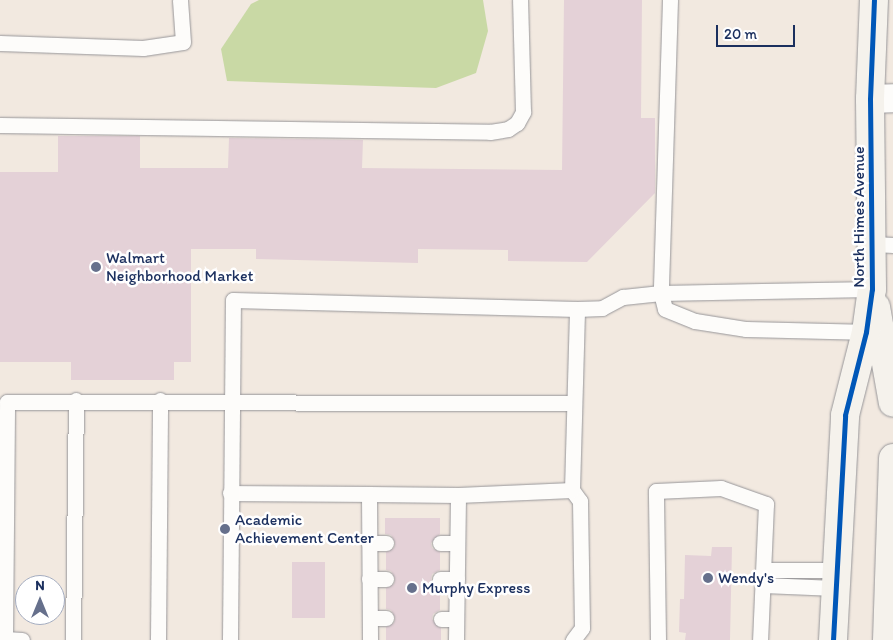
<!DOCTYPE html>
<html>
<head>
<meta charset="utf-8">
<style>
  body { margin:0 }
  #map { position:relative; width:893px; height:640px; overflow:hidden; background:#f2e9e0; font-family:Itim,sans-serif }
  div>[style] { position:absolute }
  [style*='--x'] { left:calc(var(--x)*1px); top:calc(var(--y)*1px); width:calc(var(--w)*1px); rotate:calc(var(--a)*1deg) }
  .green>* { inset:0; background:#c9d9a5 }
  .building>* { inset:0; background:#e4d1d7; transform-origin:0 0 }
  .roads { filter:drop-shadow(0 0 1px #979699) drop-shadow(0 0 1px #979699) }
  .lane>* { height:15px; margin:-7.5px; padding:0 7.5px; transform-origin:7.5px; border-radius:7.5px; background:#fdfcfa }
  .street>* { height:28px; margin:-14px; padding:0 14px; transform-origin:14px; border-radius:14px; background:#fdfcfa }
  .secondary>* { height:28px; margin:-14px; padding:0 14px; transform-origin:14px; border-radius:14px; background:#f5f2ec }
  .cycleway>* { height:5px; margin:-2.5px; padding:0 2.5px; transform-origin:2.5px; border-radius:2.5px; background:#0057b8 }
  .dots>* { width:14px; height:14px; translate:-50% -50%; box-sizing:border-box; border:2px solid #fff; border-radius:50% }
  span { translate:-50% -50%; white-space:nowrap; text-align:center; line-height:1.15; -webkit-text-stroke:5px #fff; paint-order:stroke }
  .street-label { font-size:16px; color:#1b2f5e }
  .poi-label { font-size:16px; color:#1b2f5e }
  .left { translate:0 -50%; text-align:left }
  .north { position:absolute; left:15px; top:575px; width:50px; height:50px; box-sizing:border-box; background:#fff; border:1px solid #a4acbf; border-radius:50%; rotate:0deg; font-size:14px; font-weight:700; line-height:20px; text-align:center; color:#1b2f5e }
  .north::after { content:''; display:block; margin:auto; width:18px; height:22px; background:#66708c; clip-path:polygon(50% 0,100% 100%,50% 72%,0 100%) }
  .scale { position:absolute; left:716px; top:25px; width:79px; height:22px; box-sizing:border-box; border:2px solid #1b2f5e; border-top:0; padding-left:6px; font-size:15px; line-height:18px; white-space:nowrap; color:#1b2f5e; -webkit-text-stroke:4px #fff; paint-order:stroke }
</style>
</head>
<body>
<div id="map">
  <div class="green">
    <div style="clip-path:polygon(259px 0,483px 0,488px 31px,476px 73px,436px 88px,227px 81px,221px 49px,251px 4px)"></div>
  </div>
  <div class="building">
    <div style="clip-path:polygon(564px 0,642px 0,641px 118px,655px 118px,655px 193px,587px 262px,508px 261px,508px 250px,418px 249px,418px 263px,256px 259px,256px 249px,191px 249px,191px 362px,174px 362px,174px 380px,71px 380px,71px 362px,0 362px,0 172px,58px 172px,58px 136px,140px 136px,140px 168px,228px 168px,229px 138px,363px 140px,362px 168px,562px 170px)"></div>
    <div style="clip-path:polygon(385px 518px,440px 518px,440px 534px,431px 543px,432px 548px,440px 552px,440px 570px,432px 574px,431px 579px,435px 587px,440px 588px,440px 610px,433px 614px,432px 619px,441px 628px,441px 640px,386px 640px,386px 627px,394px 623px,395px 618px,391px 610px,386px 609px,386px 588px,394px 584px,395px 579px,391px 571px,386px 570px,386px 552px,394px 548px,395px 543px,391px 535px,385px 534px)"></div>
    <div style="clip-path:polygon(712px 547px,732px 547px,730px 640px,685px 640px,686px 633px,679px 632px,680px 599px,684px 599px,685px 555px,711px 556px)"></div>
    <div style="left:292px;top:562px;width:33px;height:56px"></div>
  </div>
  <div class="roads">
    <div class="lane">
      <div style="--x:670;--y:0;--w:293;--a:91.8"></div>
      <div style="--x:661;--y:293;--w:16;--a:76"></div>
      <div style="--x:665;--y:309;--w:32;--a:22"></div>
      <div style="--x:695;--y:321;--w:52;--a:8.9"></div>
      <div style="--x:746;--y:329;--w:125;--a:1.4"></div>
      <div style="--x:0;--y:43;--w:143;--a:2"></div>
      <div style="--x:143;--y:48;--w:40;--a:-8.5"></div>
      <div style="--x:183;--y:42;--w:42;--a:-94.1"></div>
      <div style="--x:0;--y:125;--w:490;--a:0.8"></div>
      <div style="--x:490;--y:132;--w:18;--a:-9"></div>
      <div style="--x:508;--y:129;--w:11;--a:-34"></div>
      <div style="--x:517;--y:123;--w:13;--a:-61"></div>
      <div style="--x:523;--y:112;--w:112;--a:-91.5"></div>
      <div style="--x:874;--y:244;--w:19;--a:3"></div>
      <div style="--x:572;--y:490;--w:14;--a:54"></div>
      <div style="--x:580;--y:501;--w:127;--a:89.1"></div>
      <div style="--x:582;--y:628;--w:15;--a:127"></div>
      <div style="--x:230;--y:493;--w:139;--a:0.4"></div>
      <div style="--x:369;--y:494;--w:146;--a:89.6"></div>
      <div style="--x:369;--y:494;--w:89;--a:0.6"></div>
      <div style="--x:458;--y:495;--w:114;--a:-2.5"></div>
      <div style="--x:572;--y:490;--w:181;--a:-88.4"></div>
      <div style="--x:369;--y:543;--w:17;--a:0"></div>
      <div style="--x:440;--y:543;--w:17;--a:0"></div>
      <div style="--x:764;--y:570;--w:73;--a:0"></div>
      <div style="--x:369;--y:579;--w:17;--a:0"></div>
      <div style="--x:440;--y:579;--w:17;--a:0"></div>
      <div style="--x:763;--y:585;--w:72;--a:2.4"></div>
      <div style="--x:370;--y:618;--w:16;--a:0"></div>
      <div style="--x:441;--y:619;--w:15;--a:0"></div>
      <div style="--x:22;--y:640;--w:17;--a:-177"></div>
      <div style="--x:5;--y:639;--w:237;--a:-89.5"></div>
      <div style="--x:7;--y:402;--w:565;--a:0.1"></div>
      <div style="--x:73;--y:640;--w:240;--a:-89.3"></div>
      <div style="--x:158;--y:640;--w:240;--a:-89.5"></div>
      <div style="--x:230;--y:640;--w:340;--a:-89.5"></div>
      <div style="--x:233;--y:300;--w:344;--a:1.5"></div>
      <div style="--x:577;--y:309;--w:25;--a:-2"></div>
      <div style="--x:602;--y:308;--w:24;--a:-28"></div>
      <div style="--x:623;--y:297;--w:38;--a:-6"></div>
      <div style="--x:661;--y:293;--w:211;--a:-1.1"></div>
      <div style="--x:456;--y:640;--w:145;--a:-89.2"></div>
      <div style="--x:658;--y:640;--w:149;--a:-90.8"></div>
      <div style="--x:656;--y:491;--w:65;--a:-2.6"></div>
      <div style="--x:721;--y:488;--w:48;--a:19.6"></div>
      <div style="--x:766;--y:504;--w:136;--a:92.5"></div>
    </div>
    <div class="street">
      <div style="--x:870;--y:99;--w:23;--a:-2"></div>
    </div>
    <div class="secondary">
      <div style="--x:876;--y:307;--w:97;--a:80"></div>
      <div style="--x:833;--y:640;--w:225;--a:-86.9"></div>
      <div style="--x:845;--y:415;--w:86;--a:-75.8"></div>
      <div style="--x:866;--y:332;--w:43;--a:-82.1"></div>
      <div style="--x:872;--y:289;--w:190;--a:-90.6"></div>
      <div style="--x:870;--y:99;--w:99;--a:-87.7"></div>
      <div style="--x:887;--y:640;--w:182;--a:-88.1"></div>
    </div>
  </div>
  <div class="cycleway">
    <div style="--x:833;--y:640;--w:225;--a:-86.9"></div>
    <div style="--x:845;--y:415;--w:86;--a:-75.8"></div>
    <div style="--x:866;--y:332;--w:43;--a:-82.1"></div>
    <div style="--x:872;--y:289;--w:190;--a:-90.6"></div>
    <div style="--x:870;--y:99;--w:99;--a:-87.7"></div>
  </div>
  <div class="dots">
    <div style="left:96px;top:267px;background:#66708c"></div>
    <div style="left:225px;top:529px;background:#66708c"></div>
    <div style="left:708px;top:578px;background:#66708c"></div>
    <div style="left:412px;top:588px;background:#66708c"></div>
  </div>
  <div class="street-label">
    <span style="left:859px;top:217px;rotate:-90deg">North Himes Avenue</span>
  </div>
  <div class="poi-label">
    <span class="left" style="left:106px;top:267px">Walmart<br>Neighborhood Market</span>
    <span class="left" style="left:235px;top:529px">Academic<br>Achievement Center</span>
    <span class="left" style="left:718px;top:578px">Wendy's</span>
    <span class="left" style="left:422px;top:588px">Murphy Express</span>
  </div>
  <div class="north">N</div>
  <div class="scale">20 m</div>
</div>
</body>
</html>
